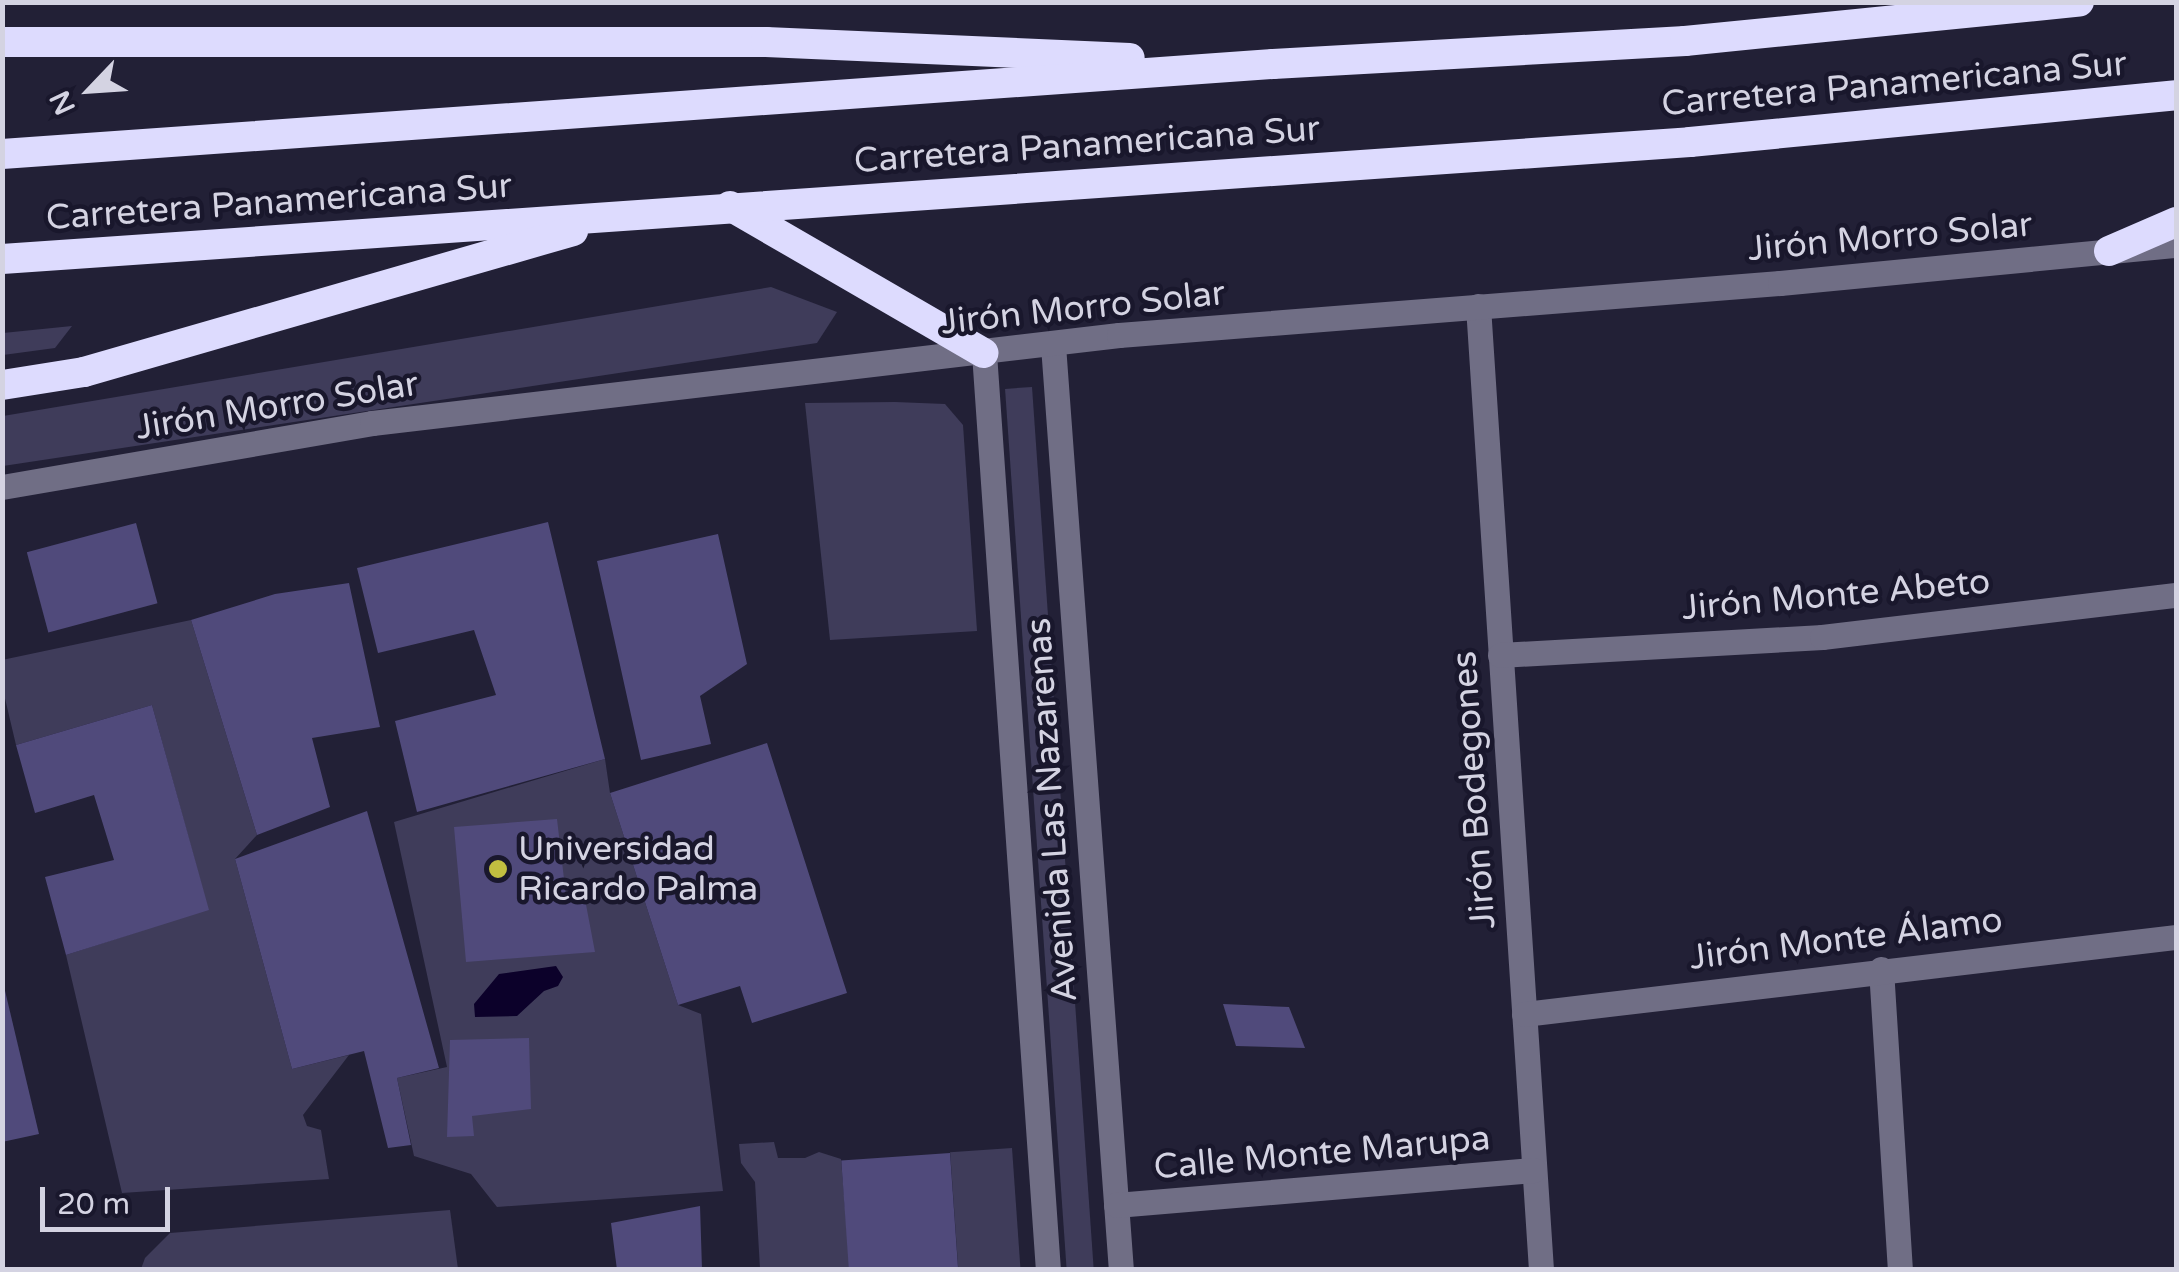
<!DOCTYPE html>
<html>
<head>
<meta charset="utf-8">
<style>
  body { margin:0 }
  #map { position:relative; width:2179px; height:1272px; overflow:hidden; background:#222036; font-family:"Varela Round",sans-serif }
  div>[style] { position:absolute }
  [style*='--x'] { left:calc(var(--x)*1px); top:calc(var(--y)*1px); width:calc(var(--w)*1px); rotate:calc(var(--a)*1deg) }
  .green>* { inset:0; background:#3f3c5a; transform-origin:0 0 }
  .water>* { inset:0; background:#0c012a }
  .building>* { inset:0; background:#504a7b; transform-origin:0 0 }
  .minor>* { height:25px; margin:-12.5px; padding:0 12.5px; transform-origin:12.5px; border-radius:12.5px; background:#706e85 }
  .highway>* { height:30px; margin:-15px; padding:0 15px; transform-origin:15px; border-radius:15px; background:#dddbfe }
  .dots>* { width:28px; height:28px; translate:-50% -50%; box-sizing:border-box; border:5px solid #19172c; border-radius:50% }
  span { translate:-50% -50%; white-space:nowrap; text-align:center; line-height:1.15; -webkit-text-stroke:9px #19172c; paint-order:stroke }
  .street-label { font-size:35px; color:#d4d3e2 }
  .poi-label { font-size:35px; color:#d4d3e2 }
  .left { translate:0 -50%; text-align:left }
  .frame { position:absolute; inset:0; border:5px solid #d4d3e2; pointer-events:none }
  .north { position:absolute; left:40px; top:40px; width:100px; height:100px; -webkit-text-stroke:8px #19172c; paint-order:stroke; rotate:245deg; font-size:28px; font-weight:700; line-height:40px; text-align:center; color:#d4d3e2 }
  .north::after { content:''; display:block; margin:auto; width:35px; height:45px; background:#d4d3e2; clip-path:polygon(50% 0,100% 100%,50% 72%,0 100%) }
  .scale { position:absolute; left:40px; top:1187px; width:130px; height:45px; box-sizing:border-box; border:5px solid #d4d3e2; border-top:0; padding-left:12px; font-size:30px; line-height:35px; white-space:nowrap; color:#d4d3e2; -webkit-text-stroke:8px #19172c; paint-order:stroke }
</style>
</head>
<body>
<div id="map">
  <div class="green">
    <div style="clip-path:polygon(771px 287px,837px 312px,817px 343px,3px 466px,3px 416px)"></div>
    <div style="clip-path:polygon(72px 326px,55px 348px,3px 355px,3px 333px)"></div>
    <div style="left:1032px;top:387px;width:884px;height:27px;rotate:86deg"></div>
    <div style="clip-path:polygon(895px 402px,945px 404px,963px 425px,977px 631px,830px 640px,805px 403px)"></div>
    <div style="clip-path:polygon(191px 620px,257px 835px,235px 859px,292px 1069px,349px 1055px,303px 1115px,307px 1126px,321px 1130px,329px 1179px,122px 1193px,66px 955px,208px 909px,152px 705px,16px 745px,3px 690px,2px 660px)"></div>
    <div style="clip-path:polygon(605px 759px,610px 793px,678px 1005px,701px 1014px,723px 1191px,497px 1207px,471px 1174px,414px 1156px,397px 1078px,447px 1067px,394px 822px)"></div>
    <div style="clip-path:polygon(774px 1142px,778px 1158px,805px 1158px,819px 1152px,841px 1159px,850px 1269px,760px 1269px,755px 1182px,741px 1163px,739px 1144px)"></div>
    <div style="left:1012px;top:1148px;width:121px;height:62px;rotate:86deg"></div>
    <div style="clip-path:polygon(450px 1210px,458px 1269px,141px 1269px,145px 1258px,170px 1233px)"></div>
  </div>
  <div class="water">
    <div style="clip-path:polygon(556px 966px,563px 977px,558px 986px,544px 991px,517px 1016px,475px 1017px,474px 1004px,499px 974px)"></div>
  </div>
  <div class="building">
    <div style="clip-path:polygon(548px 522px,605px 759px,417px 812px,395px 721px,496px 695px,474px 630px,378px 653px,357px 568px)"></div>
    <div style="left:136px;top:523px;width:83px;height:113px;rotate:75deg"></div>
    <div style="clip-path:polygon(718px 534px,747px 664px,700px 696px,711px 744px,641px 760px,597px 561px)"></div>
    <div style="clip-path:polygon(349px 583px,380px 727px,312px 738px,330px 807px,257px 835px,191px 620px,275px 594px)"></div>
    <div style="clip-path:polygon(152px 705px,209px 910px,66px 955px,45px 877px,114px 860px,94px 795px,35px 813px,16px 745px)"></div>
    <div style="clip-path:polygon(767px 743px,847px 993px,752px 1023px,740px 986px,678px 1005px,610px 793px)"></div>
    <div style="clip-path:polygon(367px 811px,439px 1068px,397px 1078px,411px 1145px,388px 1148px,364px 1051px,292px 1069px,235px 859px)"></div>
    <div style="clip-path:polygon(557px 819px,566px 896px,584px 894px,595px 952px,466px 962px,454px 827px)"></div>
    <div style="clip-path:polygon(2px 978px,39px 1134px,2px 1142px)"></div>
    <div style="clip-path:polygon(1223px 1004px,1289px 1007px,1305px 1048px,1236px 1046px)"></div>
    <div style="clip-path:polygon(529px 1038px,531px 1109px,472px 1116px,474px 1136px,447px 1137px,450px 1040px)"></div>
    <div style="left:950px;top:1153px;width:117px;height:109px;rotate:86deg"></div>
    <div style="clip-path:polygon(700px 1206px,702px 1270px,617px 1270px,611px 1223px)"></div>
  </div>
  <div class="minor">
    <div style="--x:1478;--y:306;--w:966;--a:86.26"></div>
    <div style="--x:1053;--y:345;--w:927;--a:85.8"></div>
    <div style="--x:984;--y:353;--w:919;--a:86.01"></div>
    <div style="--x:2;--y:487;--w:375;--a:-9.8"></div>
    <div style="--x:372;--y:423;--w:752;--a:-6.72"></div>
    <div style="--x:1119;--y:335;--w:663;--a:-4.5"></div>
    <div style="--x:1780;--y:283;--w:398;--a:-5.5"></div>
    <div style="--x:1500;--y:655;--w:323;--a:-3.2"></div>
    <div style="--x:1822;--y:637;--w:356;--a:-6.8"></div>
    <div style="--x:1881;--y:969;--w:302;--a:86.4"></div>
    <div style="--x:1524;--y:1014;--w:657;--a:-6.74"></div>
    <div style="--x:1116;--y:1205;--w:419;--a:-4.8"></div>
  </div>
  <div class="highway">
    <div style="--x:2;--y:42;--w:764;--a:0"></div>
    <div style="--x:766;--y:42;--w:364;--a:2.5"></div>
    <div style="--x:2;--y:154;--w:1274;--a:-4.05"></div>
    <div style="--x:1273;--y:64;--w:413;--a:-3.2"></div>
    <div style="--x:1685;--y:41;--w:396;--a:-5.7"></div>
    <div style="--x:730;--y:206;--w:293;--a:30.1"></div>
    <div style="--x:2109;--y:251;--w:73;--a:-23.4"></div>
    <div style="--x:2;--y:259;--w:1692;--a:-3.96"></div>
    <div style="--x:1690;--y:142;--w:488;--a:-5.5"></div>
    <div style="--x:2;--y:385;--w:83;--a:-9"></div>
    <div style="--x:84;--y:372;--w:509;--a:-16.08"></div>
  </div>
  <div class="dots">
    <div style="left:498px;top:869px;background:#c1be40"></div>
  </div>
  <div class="street-label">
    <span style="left:1894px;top:84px;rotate:-5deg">Carretera Panamericana Sur</span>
    <span style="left:1087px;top:145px;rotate:-4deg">Carretera Panamericana Sur</span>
    <span style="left:279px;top:202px;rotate:-4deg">Carretera Panamericana Sur</span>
    <span style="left:1890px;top:237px;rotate:-5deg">Jirón Morro Solar</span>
    <span style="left:1083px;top:308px;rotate:-6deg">Jirón Morro Solar</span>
    <span style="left:277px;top:406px;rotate:-9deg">Jirón Morro Solar</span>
    <span style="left:1836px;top:595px;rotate:-5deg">Jirón Monte Abeto</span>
    <span style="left:1474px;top:790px;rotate:-94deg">Jirón Bodegones</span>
    <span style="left:1052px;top:810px;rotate:-94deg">Avenida Las Nazarenas</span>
    <span style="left:1846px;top:939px;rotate:-7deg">Jirón Monte Álamo</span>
    <span style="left:1322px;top:1153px;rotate:-5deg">Calle Monte Marupa</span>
  </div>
  <div class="poi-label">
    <span class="left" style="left:518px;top:869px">Universidad<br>Ricardo Palma</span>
  </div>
  <div class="frame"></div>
  <div class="north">N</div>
  <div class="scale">20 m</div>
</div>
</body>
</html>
